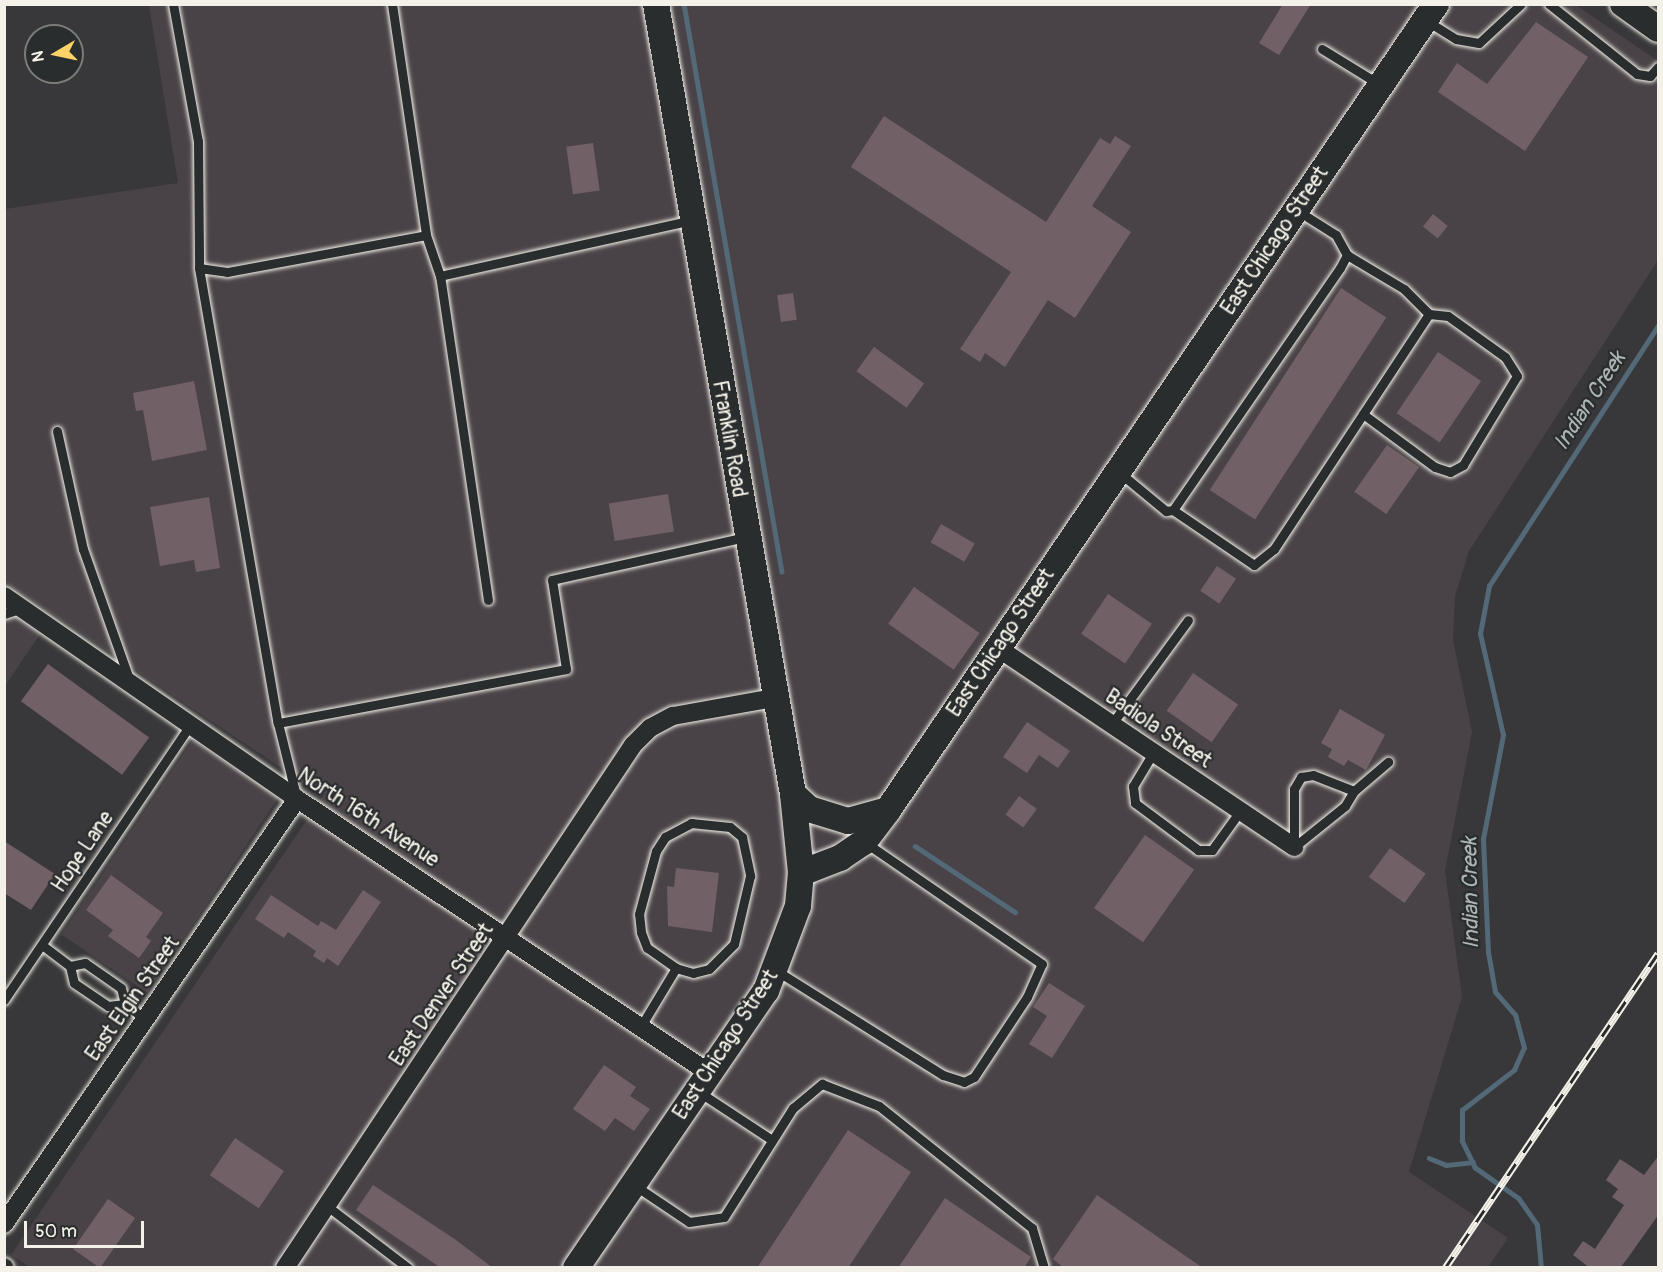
<!DOCTYPE html>
<html>
<head>
<meta charset="utf-8">
<style>
  body { margin:0 }
  #map { position:relative; width:1663px; height:1272px; overflow:hidden; background:#383739; font-family:Pangolin,sans-serif }
  div>[style] { position:absolute }
  [style*='--x'] { left:calc(var(--x)*1px); top:calc(var(--y)*1px); width:calc(var(--w)*1px); rotate:calc(var(--a)*1deg) }
  .built>* { inset:0; background:#494347; transform-origin:0 0 }
  .stream>* { height:4.5px; margin:-2.25px; padding:0 2.25px; transform-origin:2.25px; border-radius:2.25px; background:#536977 }
  .building>* { inset:0; background:#726067; transform-origin:0 0 }
  .roads { filter:drop-shadow(0 0 2px #f4f1e8) drop-shadow(0 0 2px #f4f1e8) }
  .lane>* { height:9px; margin:-4.5px; padding:0 4.5px; transform-origin:4.5px; border-radius:4.5px; background:#2a2d2e }
  .street>* { height:18px; margin:-9px; padding:0 9px; transform-origin:9px; border-radius:9px; background:#2a2d2e }
  .secondary>* { height:26px; margin:-13px; padding:0 13px; transform-origin:13px; border-radius:13px; background:#2a2d2e }
  .rail>* { height:7px; margin-top:-3.5px; transform-origin:0; background:repeating-linear-gradient(90deg,#2a2d2e 0 14px,#f4f1e8 0 28px); box-sizing:border-box; border-block:2px solid #f4f1e8 }
  span { translate:-50% -50%; white-space:nowrap; text-align:center; line-height:1.15; -webkit-text-stroke:4.5px #2a2d2e; paint-order:stroke }
  .street-label { font-size:21px; color:#f4f1e8 }
  .water-label { font-size:22px; color:#acb4b5; font-style:italic }
  .frame { position:absolute; inset:0; border:6px solid #f4f1e8; pointer-events:none }
  .north { position:absolute; left:24px; top:24px; width:60px; height:60px; box-sizing:border-box; background:#2a2d2e; border:2px solid #7b7b78; border-radius:50%; rotate:261deg; font-size:16px; font-weight:700; line-height:24px; text-align:center; color:#f4f1e8 }
  .north::after { content:''; display:block; margin:auto; width:21px; height:27px; background:#ffd166; clip-path:polygon(50% 0,100% 100%,50% 72%,0 100%) }
  .scale { position:absolute; left:24px; top:1221px; width:120px; height:27px; box-sizing:border-box; border:3px solid #f4f1e8; border-top:0; padding-left:8px; font-size:18px; line-height:21px; white-space:nowrap; color:#f4f1e8; -webkit-text-stroke:4px #2a2d2e; paint-order:stroke }
</style>
</head>
<body>
<div id="map">
  <div class="built">
    <div style="clip-path:polygon(1574px 4px,1658px 61px,1658px 260px,1469px 551px,1455px 596px,1453px 640px,1472px 732px,1445px 871px,1462px 997px,1409px 1172px,1508px 1238px,1488px 1267px,30px 1267px,11px 1255px,323px 796px,5px 582px,5px 209px,178px 183px,149px 5px)"></div>
    <div style="clip-path:polygon(5px 608px,40px 634px,5px 686px)"></div>
    <div style="left:193px;top:740px;width:103px;height:235px;rotate:34deg"></div>
  </div>
  <div class="stream">
    <div style="--x:684;--y:4;--w:576;--a:80.21"></div>
    <div style="--x:915;--y:846;--w:120;--a:33.4"></div>
    <div style="--x:1429;--y:1158;--w:18;--a:22"></div>
    <div style="--x:1446;--y:1165;--w:27;--a:-6"></div>
    <div style="--x:1541;--y:1268;--w:43;--a:-95.3"></div>
    <div style="--x:1537;--y:1225;--w:32;--a:-125"></div>
    <div style="--x:1519;--y:1199;--w:54;--a:-144.8"></div>
    <div style="--x:1475;--y:1168;--w:30;--a:-116"></div>
    <div style="--x:1462;--y:1141;--w:31;--a:-90"></div>
    <div style="--x:1462;--y:1110;--w:66;--a:-37.6"></div>
    <div style="--x:1514;--y:1070;--w:24;--a:-66"></div>
    <div style="--x:1524;--y:1048;--w:34;--a:-105"></div>
    <div style="--x:1515;--y:1015;--w:30;--a:-131"></div>
    <div style="--x:1495;--y:992;--w:40;--a:-100"></div>
    <div style="--x:1488;--y:953;--w:114;--a:-92.5"></div>
    <div style="--x:1483;--y:839;--w:106;--a:-79.1"></div>
    <div style="--x:1503;--y:735;--w:104;--a:-102.8"></div>
    <div style="--x:1480;--y:634;--w:49;--a:-79.4"></div>
    <div style="--x:1489;--y:586;--w:310;--a:-57"></div>
  </div>
  <div class="building">
    <div style="clip-path:polygon(1283px 4px,1311px 4px,1279px 55px,1259px 43px)"></div>
    <div style="clip-path:polygon(1536px 22px,1588px 57px,1525px 151px,1438px 92px,1457px 63px,1487px 84px)"></div>
    <div style="clip-path:polygon(884px 116px,1046px 222px,1100px 138px,1110px 144px,1115px 136px,1131px 146px,1092px 206px,1131px 232px,1075px 318px,1048px 300px,1005px 367px,985px 353px,980px 362px,960px 349px,1011px 272px,851px 167px)"></div>
    <div style="left:593px;top:143px;width:48px;height:27px;rotate:82deg"></div>
    <div style="left:1433px;top:214px;width:19px;height:16px;rotate:39deg"></div>
    <div style="left:1341px;top:288px;width:54px;height:241px;rotate:33deg"></div>
    <div style="left:793px;top:293px;width:27px;height:16px;rotate:82deg"></div>
    <div style="left:874px;top:347px;width:62px;height:30px;rotate:36deg"></div>
    <div style="left:1438px;top:352px;width:52px;height:74px;rotate:34deg"></div>
    <div style="clip-path:polygon(194px 381px,207px 450px,152px 461px,143px 410px,136px 411px,133px 393px)"></div>
    <div style="left:1387px;top:445px;width:39px;height:57px;rotate:35deg"></div>
    <div style="left:668px;top:494px;width:38px;height:60px;rotate:81deg"></div>
    <div style="clip-path:polygon(209px 497px,220px 568px,196px 572px,194px 560px,160px 566px,150px 507px)"></div>
    <div style="left:941px;top:524px;width:39px;height:21px;rotate:30deg"></div>
    <div style="left:1217px;top:566px;width:23px;height:30px;rotate:34deg"></div>
    <div style="left:914px;top:587px;width:80px;height:45px;rotate:35deg"></div>
    <div style="left:1108px;top:594px;width:53px;height:48px;rotate:34deg"></div>
    <div style="left:48px;top:664px;width:125px;height:46px;rotate:36deg"></div>
    <div style="left:1193px;top:673px;width:55px;height:46px;rotate:35deg"></div>
    <div style="clip-path:polygon(1340px 709px,1385px 735px,1366px 770px,1348px 760px,1344px 766px,1328px 757px,1332px 749px,1321px 743px)"></div>
    <div style="clip-path:polygon(1027px 722px,1070px 751px,1058px 768px,1039px 755px,1027px 773px,1003px 757px)"></div>
    <div style="left:1019px;top:796px;width:22px;height:23px;rotate:36deg"></div>
    <div style="left:1145px;top:835px;width:60px;height:89px;rotate:35deg"></div>
    <div style="clip-path:polygon(4px 841px,55px 874px,31px 910px,4px 893px)"></div>
    <div style="left:1390px;top:848px;width:44px;height:36px;rotate:36deg"></div>
    <div style="clip-path:polygon(676px 868px,719px 873px,712px 932px,668px 926px,667px 886px,674px 887px)"></div>
    <div style="clip-path:polygon(111px 875px,163px 913px,146px 937px,151px 941px,139px 958px,108px 936px,113px 930px,86px 910px)"></div>
    <div style="clip-path:polygon(363px 890px,381px 902px,338px 966px,327px 958px,324px 963px,313px 956px,316px 951px,288px 932px,284px 938px,255px 919px,271px 895px,318px 926px,321px 921px,336px 930px)"></div>
    <div style="clip-path:polygon(1049px 983px,1085px 1006px,1052px 1058px,1029px 1044px,1047px 1016px,1033px 1007px)"></div>
    <div style="clip-path:polygon(604px 1065px,636px 1087px,630px 1096px,650px 1109px,634px 1131px,615px 1118px,605px 1131px,573px 1109px)"></div>
    <div style="clip-path:polygon(848px 1130px,911px 1172px,848px 1268px,757px 1268px)"></div>
    <div style="left:235px;top:1138px;width:59px;height:45px;rotate:34deg"></div>
    <div style="clip-path:polygon(1659px 1155px,1659px 1214px,1627px 1259px,1620px 1268px,1590px 1268px,1573px 1255px,1583px 1241px,1595px 1249px,1624px 1205px,1612px 1197px,1618px 1189px,1606px 1180px,1620px 1159px,1644px 1175px)"></div>
    <div style="clip-path:polygon(373px 1185px,456px 1240px,493px 1268px,441px 1268px,356px 1210px)"></div>
    <div style="clip-path:polygon(1097px 1195px,1203px 1268px,1064px 1268px,1053px 1259px)"></div>
    <div style="clip-path:polygon(945px 1198px,1031px 1257px,1024px 1268px,898px 1268px)"></div>
    <div style="left:108px;top:1199px;width:33px;height:61px;rotate:35deg"></div>
  </div>
  <div class="roads">
    <div class="lane">
      <div style="--x:173;--y:4;--w:139;--a:79.7"></div>
      <div style="--x:198;--y:141;--w:127;--a:89.5"></div>
      <div style="--x:199;--y:268;--w:462;--a:80.2"></div>
      <div style="--x:278;--y:723;--w:75;--a:76.1"></div>
      <div style="--x:392;--y:4;--w:233;--a:81.6"></div>
      <div style="--x:426;--y:235;--w:43;--a:71.1"></div>
      <div style="--x:1549;--y:4;--w:112;--a:38.5"></div>
      <div style="--x:1637;--y:74;--w:13;--a:9"></div>
      <div style="--x:1650;--y:76;--w:12;--a:-48"></div>
      <div style="--x:1427;--y:21;--w:34;--a:32"></div>
      <div style="--x:1456;--y:39;--w:23;--a:10"></div>
      <div style="--x:1479;--y:43;--w:57;--a:-42.9"></div>
      <div style="--x:1322;--y:49;--w:67;--a:31.6"></div>
      <div style="--x:199;--y:268;--w:28;--a:8"></div>
      <div style="--x:227;--y:272;--w:202;--a:-10.5"></div>
      <div style="--x:1363;--y:414;--w:89;--a:36.4"></div>
      <div style="--x:1435;--y:467;--w:16;--a:18"></div>
      <div style="--x:1450;--y:472;--w:15;--a:-28"></div>
      <div style="--x:1463;--y:465;--w:104;--a:-58.8"></div>
      <div style="--x:1517;--y:376;--w:22;--a:-122"></div>
      <div style="--x:1505;--y:357;--w:70;--a:-144.3"></div>
      <div style="--x:1448;--y:316;--w:19;--a:-174"></div>
      <div style="--x:57;--y:431;--w:121;--a:77.6"></div>
      <div style="--x:83;--y:549;--w:138;--a:70.5"></div>
      <div style="--x:1120;--y:473;--w:60;--a:39.6"></div>
      <div style="--x:1166;--y:511;--w:7;--a:-8"></div>
      <div style="--x:1173;--y:510;--w:294;--a:-55.4"></div>
      <div style="--x:1340;--y:268;--w:15;--a:-62"></div>
      <div style="--x:1347;--y:255;--w:23;--a:-119"></div>
      <div style="--x:1336;--y:235;--w:45;--a:-147.7"></div>
      <div style="--x:1173;--y:510;--w:98;--a:34.2"></div>
      <div style="--x:1254;--y:565;--w:26;--a:-39"></div>
      <div style="--x:1274;--y:549;--w:282;--a:-56.6"></div>
      <div style="--x:1429;--y:314;--w:35;--a:-135"></div>
      <div style="--x:1404;--y:289;--w:66;--a:-149.2"></div>
      <div style="--x:488;--y:600;--w:328;--a:-98.4"></div>
      <div style="--x:440;--y:276;--w:258;--a:-12.5"></div>
      <div style="--x:4;--y:614;--w:19;--a:-18"></div>
      <div style="--x:278;--y:723;--w:293;--a:-10.6"></div>
      <div style="--x:566;--y:669;--w:90;--a:-98.9"></div>
      <div style="--x:552;--y:580;--w:199;--a:-12.5"></div>
      <div style="--x:1111;--y:725;--w:130;--a:-53.7"></div>
      <div style="--x:1153;--y:753;--w:39;--a:121"></div>
      <div style="--x:1133;--y:786;--w:17;--a:83"></div>
      <div style="--x:1135;--y:803;--w:79;--a:36.7"></div>
      <div style="--x:1198;--y:850;--w:14;--a:0"></div>
      <div style="--x:1212;--y:850;--w:48;--a:-54.3"></div>
      <div style="--x:1294;--y:847;--w:58;--a:-90"></div>
      <div style="--x:1294;--y:789;--w:14;--a:-60"></div>
      <div style="--x:1301;--y:777;--w:12;--a:-9"></div>
      <div style="--x:1313;--y:775;--w:44;--a:21.3"></div>
      <div style="--x:1294;--y:847;--w:65;--a:-38.8"></div>
      <div style="--x:1345;--y:806;--w:17;--a:-59"></div>
      <div style="--x:1354;--y:791;--w:45;--a:-40.5"></div>
      <div style="--x:42;--y:945;--w:35;--a:37"></div>
      <div style="--x:70;--y:966;--w:17;--a:77"></div>
      <div style="--x:74;--y:983;--w:41;--a:34.1"></div>
      <div style="--x:108;--y:1006;--w:17;--a:-7"></div>
      <div style="--x:125;--y:1004;--w:16;--a:-104"></div>
      <div style="--x:121;--y:988;--w:44;--a:-145.2"></div>
      <div style="--x:85;--y:963;--w:15;--a:169"></div>
      <div style="--x:777;--y:971;--w:196;--a:32.1"></div>
      <div style="--x:943;--y:1075;--w:22;--a:18"></div>
      <div style="--x:964;--y:1082;--w:11;--a:-27"></div>
      <div style="--x:974;--y:1077;--w:96;--a:-56.5"></div>
      <div style="--x:1027;--y:997;--w:36;--a:-66"></div>
      <div style="--x:1042;--y:964;--w:214;--a:-145.5"></div>
      <div style="--x:4;--y:1000;--w:332;--a:-55.9"></div>
      <div style="--x:125;--y:1004;--w:26;--a:37"></div>
      <div style="--x:641;--y:1026;--w:68;--a:-58.9"></div>
      <div style="--x:676;--y:968;--w:35;--a:-145"></div>
      <div style="--x:647;--y:948;--w:17;--a:-111"></div>
      <div style="--x:641;--y:932;--w:18;--a:-96"></div>
      <div style="--x:639;--y:914;--w:65;--a:-74.9"></div>
      <div style="--x:656;--y:851;--w:17;--a:-57"></div>
      <div style="--x:665;--y:837;--w:30;--a:-28"></div>
      <div style="--x:691;--y:823;--w:39;--a:6"></div>
      <div style="--x:730;--y:827;--w:16;--a:40"></div>
      <div style="--x:742;--y:837;--w:40;--a:78"></div>
      <div style="--x:750;--y:876;--w:70;--a:103.2"></div>
      <div style="--x:734;--y:944;--w:35;--a:135"></div>
      <div style="--x:709;--y:969;--w:16;--a:166"></div>
      <div style="--x:693;--y:973;--w:18;--a:-164"></div>
      <div style="--x:699;--y:1092;--w:87;--a:33.3"></div>
      <div style="--x:634;--y:1185;--w:66;--a:33.9"></div>
      <div style="--x:689;--y:1222;--w:35;--a:-8"></div>
      <div style="--x:724;--y:1217;--w:129;--a:-57.7"></div>
      <div style="--x:793;--y:1108;--w:38;--a:-40"></div>
      <div style="--x:822;--y:1084;--w:61;--a:21.1"></div>
      <div style="--x:879;--y:1106;--w:196;--a:38.6"></div>
      <div style="--x:1032;--y:1228;--w:42;--a:73.3"></div>
      <div style="--x:327;--y:1206;--w:102;--a:37.4"></div>
    </div>
    <div class="street">
      <div style="--x:4;--y:596;--w:356;--a:34.7"></div>
      <div style="--x:297;--y:799;--w:495;--a:33.6"></div>
      <div style="--x:998;--y:648;--w:357;--a:33.9"></div>
      <div style="--x:4;--y:1224;--w:516;--a:-55.42"></div>
      <div style="--x:4;--y:1267;--w:1;--a:45"></div>
      <div style="--x:285;--y:1268;--w:628;--a:-56.36"></div>
      <div style="--x:633;--y:745;--w:24;--a:-45"></div>
      <div style="--x:650;--y:728;--w:26;--a:-28"></div>
      <div style="--x:673;--y:716;--w:103;--a:-10.1"></div>
    </div>
    <div class="secondary">
      <div style="--x:1623;--y:4;--w:43;--a:35.5"></div>
      <div style="--x:793;--y:794;--w:22;--a:43"></div>
      <div style="--x:809;--y:809;--w:41;--a:17.1"></div>
      <div style="--x:848;--y:821;--w:41;--a:-15.4"></div>
      <div style="--x:801;--y:873;--w:42;--a:-21"></div>
      <div style="--x:840;--y:858;--w:29;--a:-34"></div>
      <div style="--x:864;--y:842;--w:40;--a:-53"></div>
      <div style="--x:888;--y:810;--w:975;--a:-55.79"></div>
      <div style="--x:576;--y:1268;--w:336;--a:-55.6"></div>
      <div style="--x:766;--y:991;--w:91;--a:-69.4"></div>
      <div style="--x:798;--y:906;--w:33;--a:-85"></div>
      <div style="--x:801;--y:873;--w:79;--a:-95.8"></div>
      <div style="--x:793;--y:794;--w:802;--a:-99.84"></div>
    </div>
  </div>
  <div class="rail">
    <div style="--x:1445;--y:1268;--w:380;--a:-55.9"></div>
  </div>
  <div class="street-label">
    <span style="left:1275px;top:241px;rotate:-56deg">East Chicago Street</span>
    <span style="left:729px;top:439px;rotate:80deg">Franklin Road</span>
    <span style="left:1001px;top:643px;rotate:-56deg">East Chicago Street</span>
    <span style="left:1158px;top:729px;rotate:34deg">Badiola Street</span>
    <span style="left:368px;top:818px;rotate:33deg">North 16th Avenue</span>
    <span style="left:83px;top:852px;rotate:-56deg">Hope Lane</span>
    <span style="left:442px;top:995px;rotate:-56deg">East Denver Street</span>
    <span style="left:133px;top:999px;rotate:-55deg">East Elgin Street</span>
    <span style="left:726px;top:1045px;rotate:-57deg">East Chicago Street</span>
  </div>
  <div class="water-label">
    <span style="left:1590px;top:401px;rotate:-57deg">Indian Creek</span>
    <span style="left:1471px;top:893px;rotate:-91deg">Indian Creek</span>
  </div>
  <div class="frame"></div>
  <div class="north">N</div>
  <div class="scale">50 m</div>
</div>
</body>
</html>
